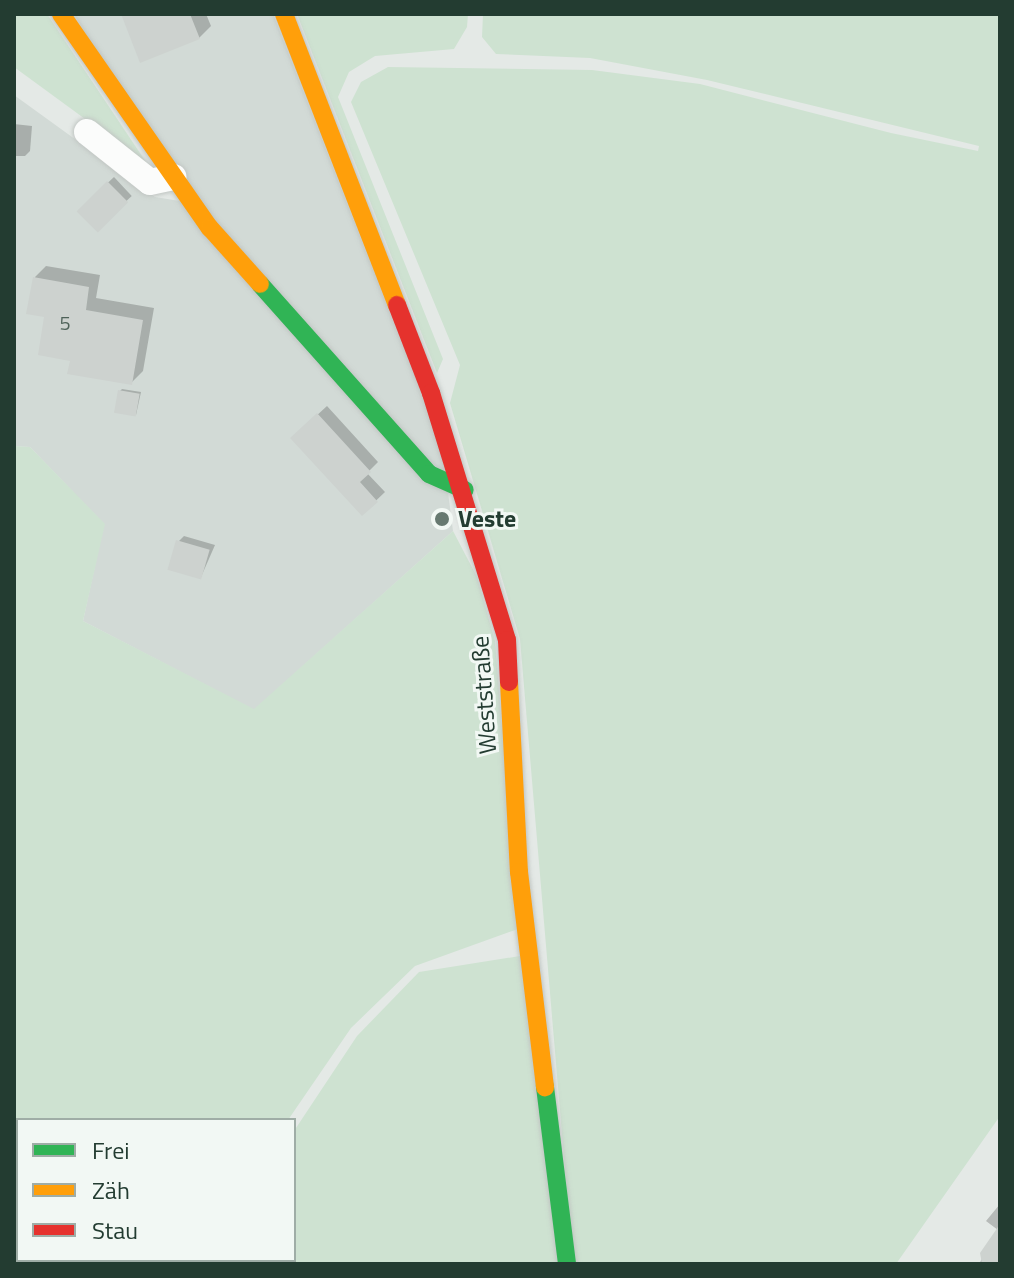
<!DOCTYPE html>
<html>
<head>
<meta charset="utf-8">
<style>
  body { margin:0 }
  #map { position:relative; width:1014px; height:1278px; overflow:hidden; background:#e4e9e6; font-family:"Titillium Web",sans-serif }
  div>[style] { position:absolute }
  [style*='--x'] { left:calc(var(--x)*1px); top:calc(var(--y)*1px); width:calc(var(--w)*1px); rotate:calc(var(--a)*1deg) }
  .built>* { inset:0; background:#d2dad6 }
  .green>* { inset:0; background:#cee2d1 }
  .shadow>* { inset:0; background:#0003; transform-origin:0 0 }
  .building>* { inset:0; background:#cdd2cf; transform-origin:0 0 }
  .roads { filter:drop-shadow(0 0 2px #c1c6c3) drop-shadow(0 0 2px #c1c6c3) }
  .street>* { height:26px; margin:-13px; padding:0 13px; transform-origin:13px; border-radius:13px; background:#fbfcfb }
  .fast>* { height:18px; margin:-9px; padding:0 9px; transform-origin:9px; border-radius:9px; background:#30b455 }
  .slow>* { height:18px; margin:-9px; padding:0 9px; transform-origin:9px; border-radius:9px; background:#ff9f0a }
  .jam>* { height:18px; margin:-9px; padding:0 9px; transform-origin:9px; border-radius:9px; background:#e5322d }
  .dots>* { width:22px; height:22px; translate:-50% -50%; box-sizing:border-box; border:4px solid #f2f8f4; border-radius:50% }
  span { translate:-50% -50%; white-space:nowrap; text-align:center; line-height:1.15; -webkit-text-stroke:6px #f2f8f4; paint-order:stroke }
  .number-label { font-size:20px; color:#4e6259 }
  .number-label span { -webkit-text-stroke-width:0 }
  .poi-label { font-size:24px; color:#233c31; font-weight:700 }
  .left { translate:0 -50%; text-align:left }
  .street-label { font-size:24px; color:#233c31 }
  .frame { position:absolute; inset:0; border:16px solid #233c31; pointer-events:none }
  .legend { position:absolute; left:16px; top:1118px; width:280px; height:144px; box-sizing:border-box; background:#f2f8f4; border:2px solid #9fada6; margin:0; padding:10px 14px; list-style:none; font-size:24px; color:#233c31 }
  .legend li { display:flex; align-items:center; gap:16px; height:40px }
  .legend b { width:40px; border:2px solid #9fada6 }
</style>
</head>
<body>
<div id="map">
  <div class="built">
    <div style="clip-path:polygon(74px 14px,273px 14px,442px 446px,453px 531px,254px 710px,83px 621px,104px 524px,30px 447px,14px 446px,14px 95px,155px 197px,186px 202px)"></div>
  </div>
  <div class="green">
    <div style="clip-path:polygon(14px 14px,47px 14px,148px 165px,14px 67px)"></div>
    <div style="clip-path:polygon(297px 14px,468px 14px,467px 27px,454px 49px,375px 56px,349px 72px,338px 97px,443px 359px,437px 373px)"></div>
    <div style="clip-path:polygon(483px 14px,1000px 14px,1000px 1116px,896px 1264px,573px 1264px,520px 639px,450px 403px,460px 365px,351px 102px,361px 82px,388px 67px,592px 70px,700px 84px,891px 133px,978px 151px,979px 146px,707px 80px,590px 58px,496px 54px,482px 37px)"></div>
    <div style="clip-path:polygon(14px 446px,30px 447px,105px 524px,83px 621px,254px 709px,453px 531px,477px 577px,495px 641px,518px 929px,415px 966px,351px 1028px,288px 1120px,18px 1120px,18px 1260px,217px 1260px,215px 1264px,14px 1264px)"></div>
    <div style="clip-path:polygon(520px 956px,561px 1264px,231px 1264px,294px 1260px,294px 1131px,357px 1036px,419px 972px)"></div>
  </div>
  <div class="shadow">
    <div style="clip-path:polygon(124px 14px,206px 14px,211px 26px,199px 38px)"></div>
    <div style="clip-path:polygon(14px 124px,32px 126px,30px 151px,25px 156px,14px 156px)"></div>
    <div style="left:114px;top:177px;width:26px;height:49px;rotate:47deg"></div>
    <div style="clip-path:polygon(46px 266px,100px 275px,96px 298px,154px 308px,143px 371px,131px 383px,72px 359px,47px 315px,35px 277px)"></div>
    <div style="clip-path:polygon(122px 389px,141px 392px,136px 415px,120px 391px)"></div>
    <div style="clip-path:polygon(327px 406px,378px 462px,367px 473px,385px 492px,362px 514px,302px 429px)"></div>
    <div style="clip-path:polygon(184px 536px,215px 545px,201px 577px,178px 542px)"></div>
    <div style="clip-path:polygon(1000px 1204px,1000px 1264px,979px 1264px,998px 1230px,986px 1221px)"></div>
  </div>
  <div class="building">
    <div style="clip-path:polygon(121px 14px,190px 14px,200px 39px,140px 63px)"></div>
    <div style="left:107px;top:181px;width:30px;height:43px;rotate:45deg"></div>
    <div style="clip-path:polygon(33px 277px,89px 287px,86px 310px,143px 320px,132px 385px,67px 374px,70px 361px,38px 355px,44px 317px,26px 314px)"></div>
    <div style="left:118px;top:390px;width:22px;height:23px;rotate:10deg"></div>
    <div style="clip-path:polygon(317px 413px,371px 472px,360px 482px,378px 502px,362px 516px,290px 438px)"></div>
    <div style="left:176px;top:540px;width:35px;height:31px;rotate:16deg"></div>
    <div style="clip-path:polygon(1000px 1224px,1000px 1264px,982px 1264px,980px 1253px)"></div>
  </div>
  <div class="roads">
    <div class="street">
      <div style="--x:87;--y:132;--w:80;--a:38.4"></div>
      <div style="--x:150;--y:182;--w:24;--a:-12"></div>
    </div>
    <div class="fast">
      <div style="--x:260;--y:284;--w:254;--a:48.3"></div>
      <div style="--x:429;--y:474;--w:39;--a:24"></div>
      <div style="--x:545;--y:1087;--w:178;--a:82.9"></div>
    </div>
    <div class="slow">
      <div style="--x:61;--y:14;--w:261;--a:55.2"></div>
      <div style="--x:210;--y:228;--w:75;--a:48.2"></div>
      <div style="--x:284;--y:14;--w:312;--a:68.8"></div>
      <div style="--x:509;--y:682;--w:190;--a:87"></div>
      <div style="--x:519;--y:872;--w:217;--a:83.1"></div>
    </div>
    <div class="jam">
      <div style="--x:397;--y:305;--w:94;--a:68.9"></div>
      <div style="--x:431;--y:393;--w:258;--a:72.9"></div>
      <div style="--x:507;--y:640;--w:42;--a:87.3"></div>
    </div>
  </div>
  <div class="dots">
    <div style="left:442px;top:519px;background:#677970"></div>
  </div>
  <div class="number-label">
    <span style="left:65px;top:322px">5</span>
  </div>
  <div class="poi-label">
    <span class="left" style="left:458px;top:519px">Veste</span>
  </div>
  <div class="street-label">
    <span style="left:484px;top:695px;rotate:-94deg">Weststraße</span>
  </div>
  <div class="frame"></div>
  <ul class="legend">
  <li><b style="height:10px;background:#30b455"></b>Frei</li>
  <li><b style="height:10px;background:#ff9f0a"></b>Zäh</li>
  <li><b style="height:10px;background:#e5322d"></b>Stau</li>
  </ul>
</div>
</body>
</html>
